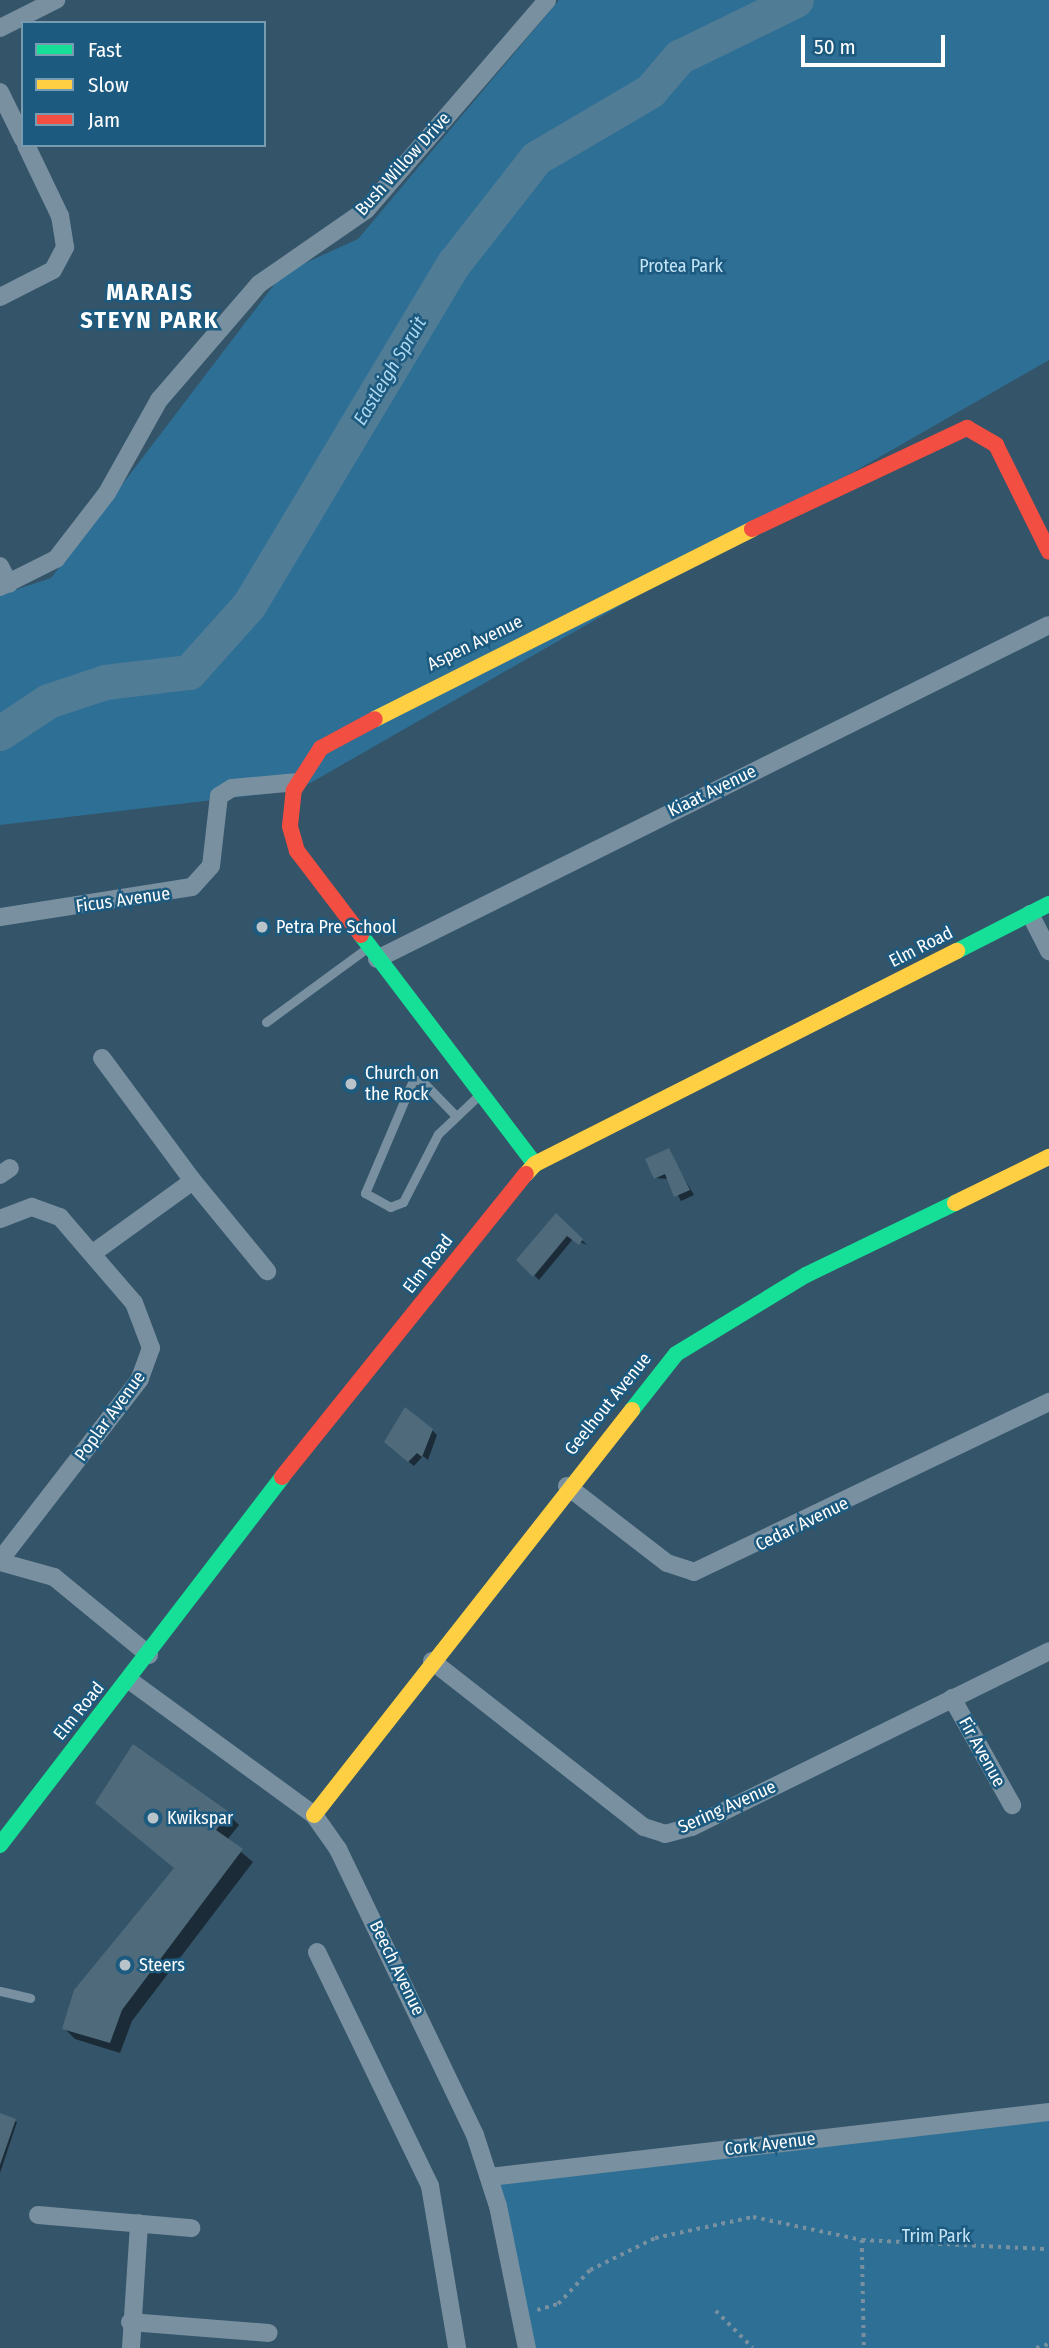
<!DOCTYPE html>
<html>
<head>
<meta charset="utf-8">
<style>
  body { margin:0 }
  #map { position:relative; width:1049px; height:2348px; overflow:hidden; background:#335469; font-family:"Fira Sans Condensed",sans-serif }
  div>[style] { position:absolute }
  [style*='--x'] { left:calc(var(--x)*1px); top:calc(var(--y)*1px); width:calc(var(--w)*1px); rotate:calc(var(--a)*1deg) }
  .green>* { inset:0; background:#2e6f95 }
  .shadow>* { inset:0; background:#0007 }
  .river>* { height:35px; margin:-17.5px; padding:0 17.5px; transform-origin:17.5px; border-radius:17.5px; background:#507c96 }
  .building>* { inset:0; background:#4f6a7a }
  .path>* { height:3.5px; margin-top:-1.75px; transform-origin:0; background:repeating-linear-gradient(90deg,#7990a0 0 3.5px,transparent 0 8.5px) }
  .lane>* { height:9px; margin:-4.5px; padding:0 4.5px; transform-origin:4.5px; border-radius:4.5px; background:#7990a0 }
  .street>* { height:18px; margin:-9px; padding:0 9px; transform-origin:9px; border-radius:9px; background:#7990a0 }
  .fast>* { height:16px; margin:-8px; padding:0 8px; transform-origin:8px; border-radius:8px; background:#16e098 }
  .slow>* { height:16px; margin:-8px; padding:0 8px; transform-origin:8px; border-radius:8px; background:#ffcf43 }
  .jam>* { height:16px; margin:-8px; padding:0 8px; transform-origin:8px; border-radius:8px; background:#f24e42 }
  .dots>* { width:19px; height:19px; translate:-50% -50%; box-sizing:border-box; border:4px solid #1d5a7f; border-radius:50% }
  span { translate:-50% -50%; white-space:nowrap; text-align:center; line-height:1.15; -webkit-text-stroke:5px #1d5a7f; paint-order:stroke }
  .street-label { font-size:18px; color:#fff }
  .park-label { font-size:18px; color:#c5e5f7 }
  .poi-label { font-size:18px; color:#fff }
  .left { translate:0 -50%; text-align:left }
  .water-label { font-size:19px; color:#acd8f0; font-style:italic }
  .district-label { font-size:24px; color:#fff; font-weight:700; letter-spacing:2px }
  .legend { position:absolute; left:21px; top:21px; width:245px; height:126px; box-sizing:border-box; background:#1d5a7f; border:2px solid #779cb2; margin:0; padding:9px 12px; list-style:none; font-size:21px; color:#fff }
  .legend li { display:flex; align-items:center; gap:14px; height:35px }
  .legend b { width:35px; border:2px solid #779cb2 }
  .scale { position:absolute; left:801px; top:35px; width:144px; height:32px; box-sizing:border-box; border:4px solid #fff; border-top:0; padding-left:9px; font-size:21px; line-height:24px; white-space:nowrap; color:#fff; -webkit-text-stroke:5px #1d5a7f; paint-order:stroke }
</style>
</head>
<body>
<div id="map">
  <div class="green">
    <div style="clip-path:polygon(559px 0,1049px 0,1049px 360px,298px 790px,0 825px,0 595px,51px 578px,283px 273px,358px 239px)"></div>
    <div style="clip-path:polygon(1049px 2109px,1049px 2348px,524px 2348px,490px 2181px)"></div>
  </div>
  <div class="shadow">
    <div style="clip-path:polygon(668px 1151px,694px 1195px,681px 1201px,669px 1179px,655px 1178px)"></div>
    <div style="clip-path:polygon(557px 1216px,587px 1245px,573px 1239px,539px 1280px,519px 1260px)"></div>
    <div style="clip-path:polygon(432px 1430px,437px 1435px,428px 1460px,423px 1456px,414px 1466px,391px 1447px)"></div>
    <div style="clip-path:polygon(133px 1747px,228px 1814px,239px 1825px,227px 1840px,253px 1862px,132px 2021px,120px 2053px,75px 2039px,64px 2028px,176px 1869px)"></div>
    <div style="clip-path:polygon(0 2115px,17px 2122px,0 2173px)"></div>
  </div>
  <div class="river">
    <div style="--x:0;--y:733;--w:58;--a:-33.7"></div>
    <div style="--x:48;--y:701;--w:60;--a:-18.4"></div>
    <div style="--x:105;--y:682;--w:85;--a:-6.8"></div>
    <div style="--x:189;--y:672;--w:90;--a:-48.2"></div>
    <div style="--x:249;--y:605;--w:399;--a:-59.1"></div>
    <div style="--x:454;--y:263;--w:133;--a:-52"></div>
    <div style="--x:536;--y:158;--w:132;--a:-30.4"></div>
    <div style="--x:650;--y:91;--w:45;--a:-49.5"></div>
    <div style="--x:679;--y:57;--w:130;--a:-26"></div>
  </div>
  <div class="building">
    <div style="clip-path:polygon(669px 1148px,690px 1190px,674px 1197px,665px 1174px,654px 1179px,645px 1159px)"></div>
    <div style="clip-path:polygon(556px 1213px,583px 1239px,579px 1245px,567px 1236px,533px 1277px,516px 1260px)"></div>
    <div style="clip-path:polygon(405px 1407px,433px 1429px,422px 1457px,417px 1453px,408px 1462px,384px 1442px)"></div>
    <div style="clip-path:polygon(133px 1744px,229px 1812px,216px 1830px,243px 1849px,122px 2010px,110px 2043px,62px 2029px,74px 1990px,174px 1868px,95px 1803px)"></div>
    <div style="clip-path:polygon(0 2113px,16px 2119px,0 2165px)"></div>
  </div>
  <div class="path">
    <div style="--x:862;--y:2240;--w:108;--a:88.9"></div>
    <div style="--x:537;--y:2310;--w:22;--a:-16"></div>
    <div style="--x:558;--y:2304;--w:47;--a:-46.7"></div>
    <div style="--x:590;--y:2270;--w:72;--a:-26.2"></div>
    <div style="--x:655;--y:2238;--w:100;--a:-12.1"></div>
    <div style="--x:753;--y:2217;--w:111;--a:11.9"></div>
    <div style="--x:862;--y:2240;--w:187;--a:2.8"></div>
    <div style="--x:716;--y:2311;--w:52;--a:45"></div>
    <div style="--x:1036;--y:2348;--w:14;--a:-17"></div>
  </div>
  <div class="lane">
    <div style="--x:266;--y:1022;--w:125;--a:-36.2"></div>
    <div style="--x:456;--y:1116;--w:50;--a:-134.2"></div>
    <div style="--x:421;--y:1080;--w:8;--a:180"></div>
    <div style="--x:413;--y:1080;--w:123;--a:113"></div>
    <div style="--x:365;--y:1193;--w:29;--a:29"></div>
    <div style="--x:390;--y:1207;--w:14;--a:-21"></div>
    <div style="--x:403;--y:1202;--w:76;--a:-62.8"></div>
    <div style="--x:438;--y:1134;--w:57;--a:-43.6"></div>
    <div style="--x:0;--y:1991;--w:31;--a:13"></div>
  </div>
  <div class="street">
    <div style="--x:0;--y:28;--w:63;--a:-26.6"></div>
    <div style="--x:0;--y:92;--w:52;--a:63.9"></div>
    <div style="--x:0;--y:297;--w:59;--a:-27"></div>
    <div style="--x:53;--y:270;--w:26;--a:-62"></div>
    <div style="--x:65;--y:247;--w:31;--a:-99"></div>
    <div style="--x:60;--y:216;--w:79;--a:-115.6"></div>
    <div style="--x:0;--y:566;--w:20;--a:63"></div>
    <div style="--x:0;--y:587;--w:63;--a:-26.6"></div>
    <div style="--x:56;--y:559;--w:83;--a:-52.3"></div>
    <div style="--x:107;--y:493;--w:107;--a:-60.8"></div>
    <div style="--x:159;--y:400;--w:153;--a:-49.2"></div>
    <div style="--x:259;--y:284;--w:130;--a:-34.7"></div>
    <div style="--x:366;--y:210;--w:277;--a:-49.2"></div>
    <div style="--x:1030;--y:914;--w:42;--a:62.8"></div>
    <div style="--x:0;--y:917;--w:194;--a:-8.9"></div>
    <div style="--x:192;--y:887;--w:28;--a:-48"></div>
    <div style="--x:211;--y:866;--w:70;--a:-83.5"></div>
    <div style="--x:219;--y:796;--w:15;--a:-32"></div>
    <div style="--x:232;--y:788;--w:66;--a:-5.2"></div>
    <div style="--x:377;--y:959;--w:750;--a:-26.43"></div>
    <div style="--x:102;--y:1058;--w:153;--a:53.5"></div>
    <div style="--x:0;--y:1175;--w:12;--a:-35"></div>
    <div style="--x:0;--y:1219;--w:34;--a:-21"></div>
    <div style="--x:32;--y:1207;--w:30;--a:20"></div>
    <div style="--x:60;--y:1217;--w:113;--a:49.3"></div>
    <div style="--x:134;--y:1303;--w:48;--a:69.3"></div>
    <div style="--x:151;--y:1348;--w:33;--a:110"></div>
    <div style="--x:140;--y:1379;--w:229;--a:127.7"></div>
    <div style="--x:93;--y:1253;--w:123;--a:-35.8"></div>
    <div style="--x:193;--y:1181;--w:117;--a:50.6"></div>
    <div style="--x:567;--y:1486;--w:126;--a:37.6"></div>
    <div style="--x:667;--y:1563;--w:28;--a:18"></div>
    <div style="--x:694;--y:1572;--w:394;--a:-25.6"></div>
    <div style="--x:0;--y:1562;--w:56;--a:15.5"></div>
    <div style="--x:54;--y:1577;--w:123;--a:39.4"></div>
    <div style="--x:432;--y:1661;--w:269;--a:38.1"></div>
    <div style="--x:644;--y:1827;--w:22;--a:18"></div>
    <div style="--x:665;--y:1834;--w:28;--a:-15"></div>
    <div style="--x:692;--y:1827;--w:398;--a:-26.2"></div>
    <div style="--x:129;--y:1680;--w:229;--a:36.1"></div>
    <div style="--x:314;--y:1815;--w:42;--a:54.8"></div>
    <div style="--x:338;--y:1849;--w:317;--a:64.4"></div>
    <div style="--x:475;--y:2135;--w:75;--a:72.1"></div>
    <div style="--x:498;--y:2206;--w:145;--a:78.5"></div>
    <div style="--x:952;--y:1698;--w:123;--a:60.7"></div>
    <div style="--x:317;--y:1952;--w:260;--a:64.2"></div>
    <div style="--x:430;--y:2186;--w:164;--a:80.5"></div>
    <div style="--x:490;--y:2177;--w:563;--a:-6.63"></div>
    <div style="--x:38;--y:2215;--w:154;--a:4.9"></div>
    <div style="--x:130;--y:2322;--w:139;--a:4.5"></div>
    <div style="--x:131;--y:2348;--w:125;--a:-86.3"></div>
  </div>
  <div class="fast">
    <div style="--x:361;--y:935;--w:288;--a:52.8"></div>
    <div style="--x:957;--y:951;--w:103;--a:-27.1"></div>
    <div style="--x:632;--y:1410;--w:71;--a:-51.8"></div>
    <div style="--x:676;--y:1354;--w:152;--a:-31.3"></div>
    <div style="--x:806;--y:1275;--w:165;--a:-25.8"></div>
    <div style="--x:0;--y:1845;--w:464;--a:-52.5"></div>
  </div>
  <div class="slow">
    <div style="--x:375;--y:719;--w:422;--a:-26.7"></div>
    <div style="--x:526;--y:1174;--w:13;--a:-48"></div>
    <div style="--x:535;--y:1164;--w:473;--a:-26.8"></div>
    <div style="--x:955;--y:1203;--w:105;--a:-26.1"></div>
    <div style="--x:314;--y:1815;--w:515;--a:-51.86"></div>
  </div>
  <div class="jam">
    <div style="--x:752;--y:529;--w:238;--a:-25.2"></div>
    <div style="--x:967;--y:428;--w:34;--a:30"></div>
    <div style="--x:996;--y:445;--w:119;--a:63.6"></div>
    <div style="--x:361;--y:935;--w:106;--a:-127.3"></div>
    <div style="--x:297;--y:851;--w:26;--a:-106"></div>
    <div style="--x:290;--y:826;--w:36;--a:-84"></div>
    <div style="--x:294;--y:790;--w:50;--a:-57.3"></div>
    <div style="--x:321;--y:748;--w:61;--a:-28.2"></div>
    <div style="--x:282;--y:1477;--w:389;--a:-51.2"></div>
  </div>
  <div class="dots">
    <div style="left:262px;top:927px;background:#b8c3ca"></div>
    <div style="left:351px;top:1084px;background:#b8c3ca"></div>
    <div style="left:153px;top:1818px;background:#b8c3ca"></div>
    <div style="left:125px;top:1965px;background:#b8c3ca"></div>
  </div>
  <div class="street-label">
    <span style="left:403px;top:164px;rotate:-48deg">Bush Willow Drive</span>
    <span style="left:475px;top:643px;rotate:-26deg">Aspen Avenue</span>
    <span style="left:712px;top:791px;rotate:-26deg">Kiaat Avenue</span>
    <span style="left:123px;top:900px;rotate:-8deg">Ficus Avenue</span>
    <span style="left:921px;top:947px;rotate:-27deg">Elm Road</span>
    <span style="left:428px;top:1264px;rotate:-52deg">Elm Road</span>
    <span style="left:608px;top:1404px;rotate:-51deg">Geelhout Avenue</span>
    <span style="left:110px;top:1416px;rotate:-54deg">Poplar Avenue</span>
    <span style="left:802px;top:1524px;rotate:-26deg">Cedar Avenue</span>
    <span style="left:79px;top:1711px;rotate:-51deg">Elm Road</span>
    <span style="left:982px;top:1752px;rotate:61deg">Fir Avenue</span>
    <span style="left:727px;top:1807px;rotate:-24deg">Sering Avenue</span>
    <span style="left:397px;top:1968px;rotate:64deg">Beech Avenue</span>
    <span style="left:770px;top:2144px;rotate:-7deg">Cork Avenue</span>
  </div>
  <div class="park-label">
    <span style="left:681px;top:266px">Protea Park</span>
    <span style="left:936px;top:2236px">Trim Park</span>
  </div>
  <div class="poi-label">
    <span class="left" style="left:276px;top:927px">Petra Pre School</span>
    <span class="left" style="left:365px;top:1084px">Church on<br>the Rock</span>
    <span class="left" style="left:167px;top:1818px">Kwikspar</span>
    <span class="left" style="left:139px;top:1965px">Steers</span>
  </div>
  <div class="water-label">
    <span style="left:390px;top:371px;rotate:-59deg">Eastleigh Spruit</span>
  </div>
  <div class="district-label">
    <span style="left:150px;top:307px">MARAIS<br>STEYN PARK</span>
  </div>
  <ul class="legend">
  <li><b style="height:9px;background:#16e098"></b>Fast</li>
  <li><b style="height:9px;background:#ffcf43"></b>Slow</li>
  <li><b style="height:9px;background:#f24e42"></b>Jam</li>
  </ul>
  <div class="scale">50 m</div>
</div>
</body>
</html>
